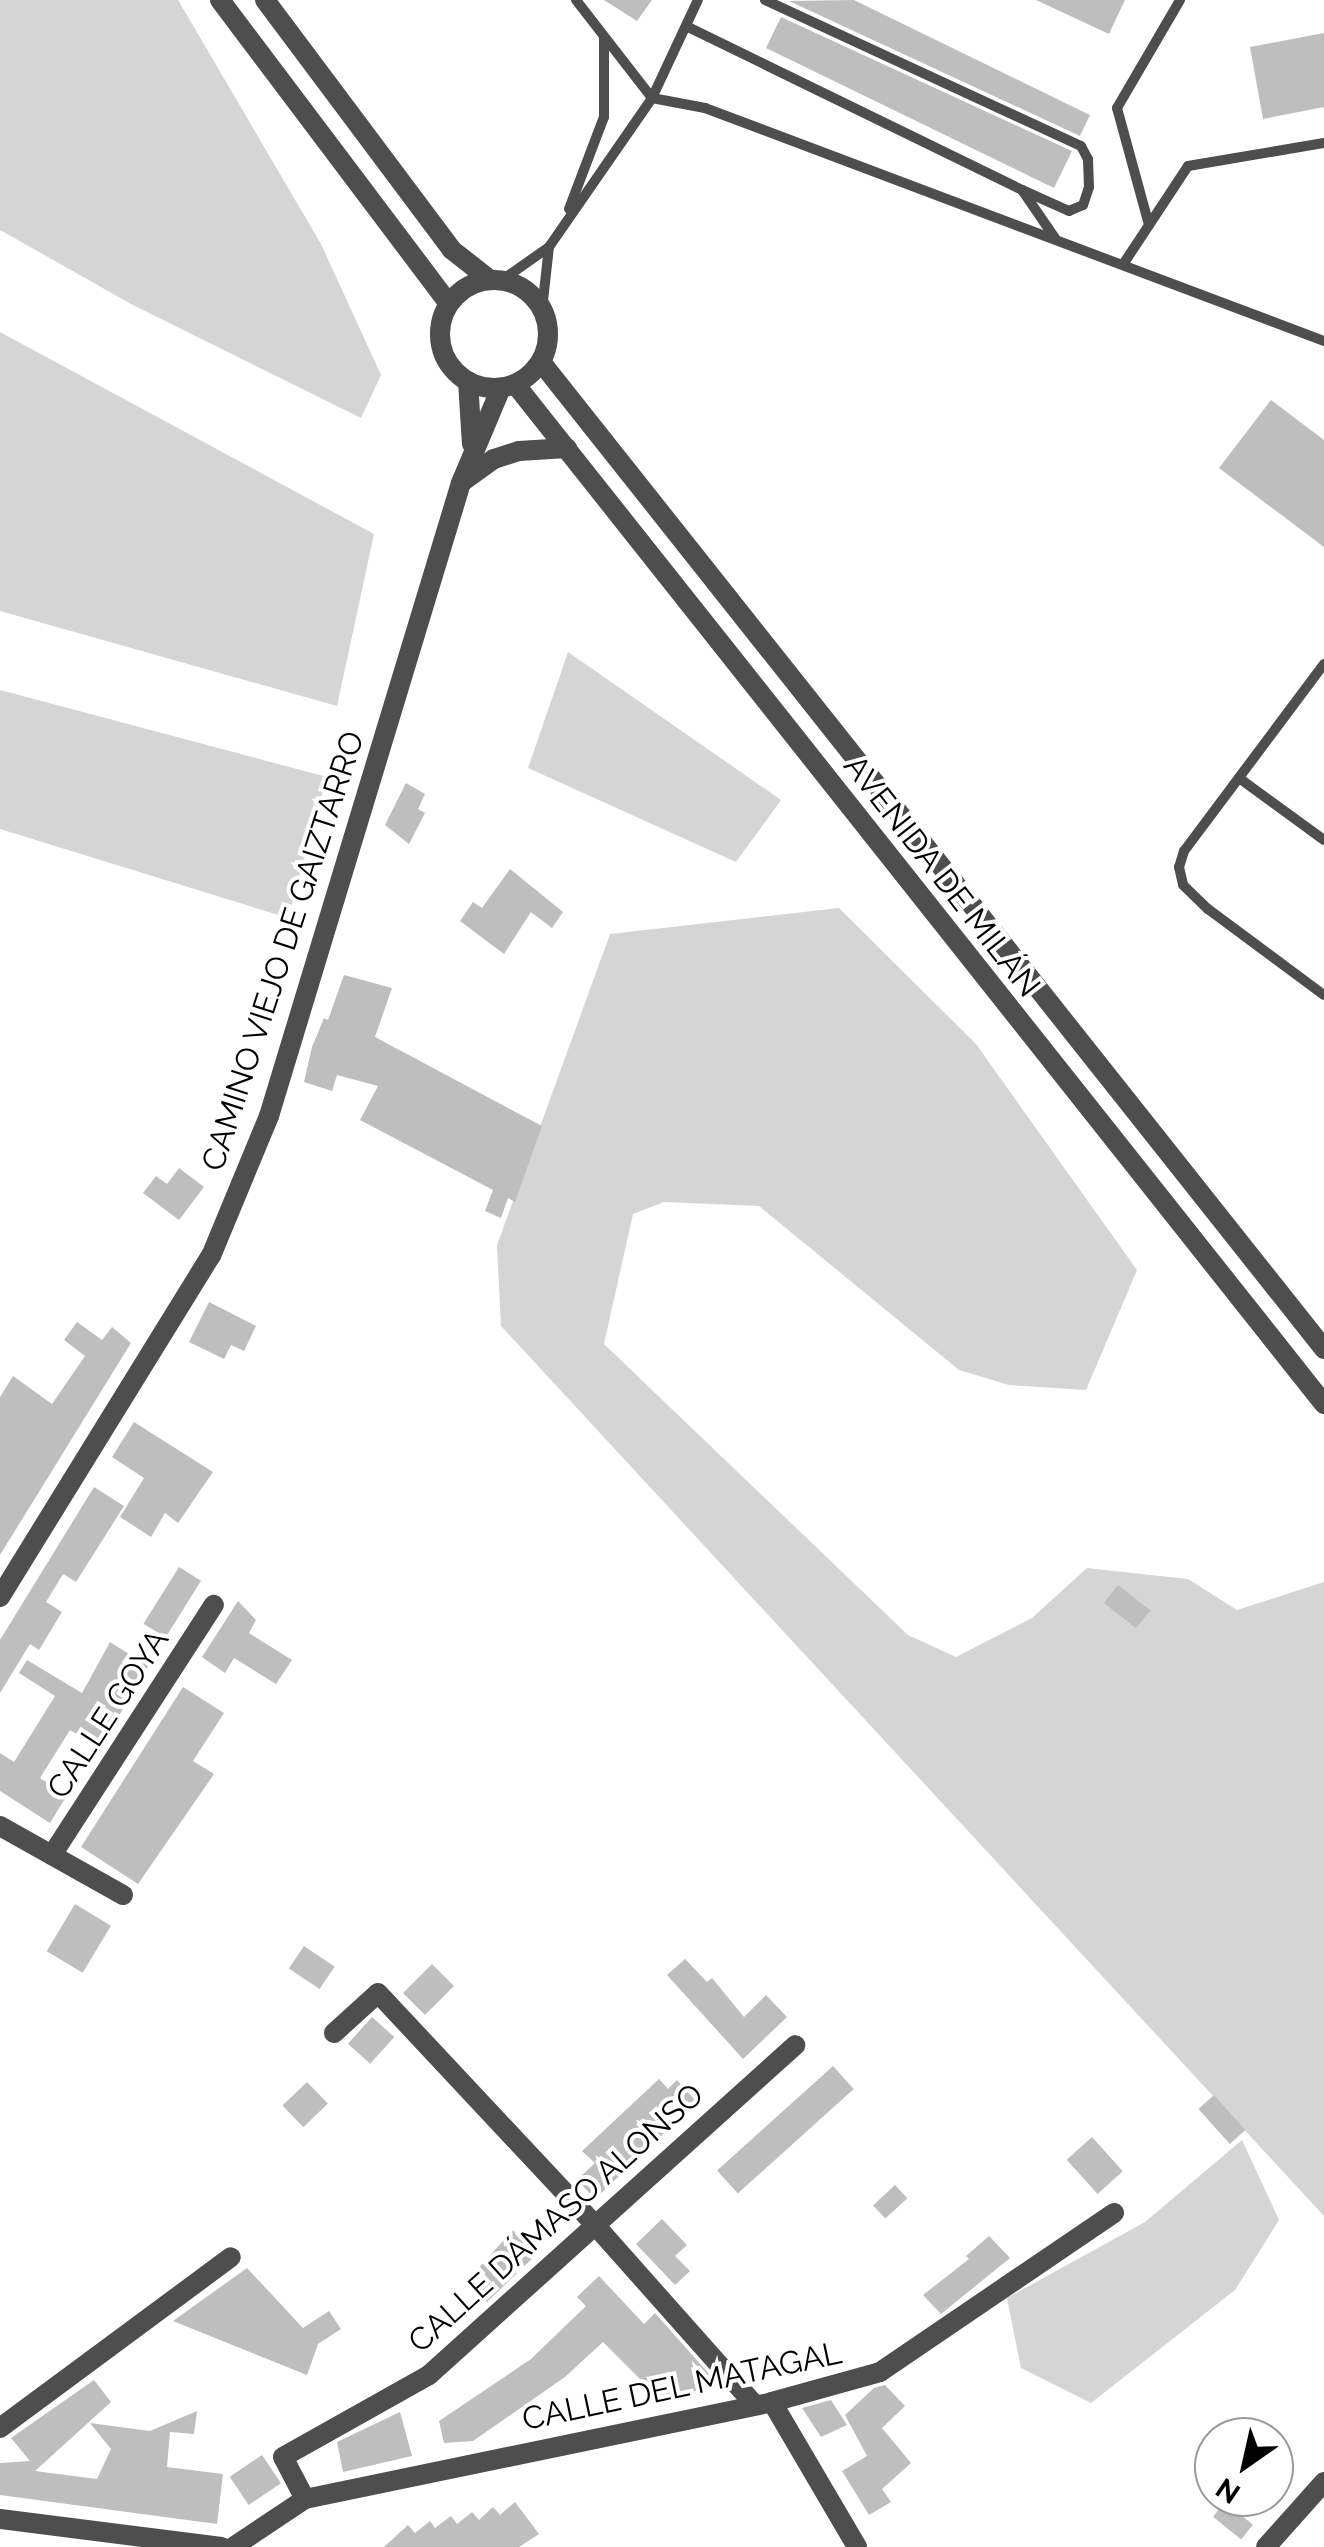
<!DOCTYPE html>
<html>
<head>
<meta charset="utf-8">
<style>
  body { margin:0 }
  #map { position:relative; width:1324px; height:2547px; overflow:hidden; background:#fff; font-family:Raleway,sans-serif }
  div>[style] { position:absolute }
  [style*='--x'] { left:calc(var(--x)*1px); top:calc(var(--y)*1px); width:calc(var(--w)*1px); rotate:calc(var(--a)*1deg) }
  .green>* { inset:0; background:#d5d5d5 }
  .building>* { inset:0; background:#bebebe; transform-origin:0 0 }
  .service>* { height:10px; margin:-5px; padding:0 5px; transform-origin:5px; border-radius:5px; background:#4e4e4e }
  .minor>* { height:20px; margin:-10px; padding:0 10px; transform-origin:10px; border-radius:10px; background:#4e4e4e }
  .tertiary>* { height:20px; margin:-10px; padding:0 10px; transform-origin:10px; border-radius:10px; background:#4e4e4e }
  .tertiary>.ring { margin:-10px; padding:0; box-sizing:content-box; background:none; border:20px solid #4e4e4e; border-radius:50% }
  span { translate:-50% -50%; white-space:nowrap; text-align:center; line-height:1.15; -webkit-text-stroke:8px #fff; paint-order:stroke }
  .street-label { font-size:32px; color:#000 }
  .north { position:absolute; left:1194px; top:2417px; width:100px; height:100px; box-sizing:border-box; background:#fff; border:2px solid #999; border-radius:50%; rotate:214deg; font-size:28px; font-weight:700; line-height:40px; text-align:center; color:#000 }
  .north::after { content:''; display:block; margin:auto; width:35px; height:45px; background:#000; clip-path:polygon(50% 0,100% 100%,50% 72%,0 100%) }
</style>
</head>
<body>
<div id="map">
  <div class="green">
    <div style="clip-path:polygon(0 0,178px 0,321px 244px,381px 375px,361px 418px,131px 304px,0 230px)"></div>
    <div style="clip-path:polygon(0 332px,374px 534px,337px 706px,0 611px)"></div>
    <div style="clip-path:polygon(568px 652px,781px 800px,736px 862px,528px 768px)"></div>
    <div style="clip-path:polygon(0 690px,327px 777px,288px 918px,0 829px)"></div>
    <div style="clip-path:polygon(839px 908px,976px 1044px,1137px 1270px,1086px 1390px,1009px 1385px,959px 1370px,759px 1206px,664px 1202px,633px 1214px,604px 1344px,908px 1635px,956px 1657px,1032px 1618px,1087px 1568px,1188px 1579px,1237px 1610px,1324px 1582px,1324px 2216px,501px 1326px,497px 1245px,610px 934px)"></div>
    <div style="clip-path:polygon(1242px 2140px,1279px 2220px,1235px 2290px,1091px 2403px,1021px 2368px,1007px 2298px,1145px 2222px)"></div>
  </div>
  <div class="building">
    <div style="clip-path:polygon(604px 0,652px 0,637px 21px)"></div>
    <div style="clip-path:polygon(854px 0,1090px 115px,1080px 136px,789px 1px)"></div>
    <div style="clip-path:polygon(1036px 0,1125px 0,1109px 34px)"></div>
    <div style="clip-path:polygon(781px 17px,1072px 151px,1054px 188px,766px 48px)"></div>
    <div style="clip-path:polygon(1324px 33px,1324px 107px,1263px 119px,1250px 47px)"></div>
    <div style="clip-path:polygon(1271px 400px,1324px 440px,1324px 547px,1219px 468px)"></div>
    <div style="clip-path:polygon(406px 783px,425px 794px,418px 809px,425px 813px,409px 844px,385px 825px)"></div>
    <div style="clip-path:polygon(510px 869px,563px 912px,552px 928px,531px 912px,504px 954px,460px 921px,473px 902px,482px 908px)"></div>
    <div style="clip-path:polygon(344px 975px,392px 988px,375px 1037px,542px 1126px,515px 1202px,508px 1198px,501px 1218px,485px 1211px,493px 1190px,360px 1120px,378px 1086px,337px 1075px,332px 1091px,304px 1082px,312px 1047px,324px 1018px,328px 1020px)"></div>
    <div style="clip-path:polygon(179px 1168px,204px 1187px,179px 1220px,143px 1193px,156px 1176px,167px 1184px)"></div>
    <div style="clip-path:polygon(209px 1302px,256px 1326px,244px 1351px,231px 1345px,224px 1359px,189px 1342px)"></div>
    <div style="clip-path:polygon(77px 1322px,102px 1340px,112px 1327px,131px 1343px,0 1555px,0 1397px,13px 1376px,52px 1404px,85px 1356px,64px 1340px)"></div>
    <div style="clip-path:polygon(134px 1422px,213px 1472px,178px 1523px,165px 1513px,151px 1537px,120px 1517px,144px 1478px,112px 1457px)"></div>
    <div style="clip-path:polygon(94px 1487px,124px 1506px,76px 1582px,63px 1574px,46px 1602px,62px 1612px,39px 1650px,30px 1644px,0 1693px,0 1640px)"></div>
    <div style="left:179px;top:1567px;width:26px;height:67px;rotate:32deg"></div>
    <div style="left:1118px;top:1585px;width:41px;height:23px;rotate:38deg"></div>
    <div style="clip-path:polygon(238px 1601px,256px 1620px,249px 1633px,292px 1660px,276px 1684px,234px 1658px,225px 1673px,202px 1657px)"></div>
    <div style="clip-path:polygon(110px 1642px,148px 1666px,100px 1748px,70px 1730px,40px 1778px,67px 1795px,50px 1823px,0 1791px,0 1753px,14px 1762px,55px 1696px,19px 1673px,27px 1660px,82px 1693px)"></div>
    <div style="clip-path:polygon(183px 1687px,224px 1713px,193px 1761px,214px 1774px,138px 1884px,81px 1847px)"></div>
    <div style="left:75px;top:1904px;width:42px;height:55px;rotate:31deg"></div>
    <div style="left:304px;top:1946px;width:37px;height:27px;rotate:34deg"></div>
    <div style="clip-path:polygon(685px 1959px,707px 1982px,712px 1978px,744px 2017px,766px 1995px,787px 2017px,743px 2059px,667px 1975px)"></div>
    <div style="left:432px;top:1964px;width:31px;height:41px;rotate:45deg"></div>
    <div style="left:372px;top:2017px;width:30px;height:36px;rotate:42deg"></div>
    <div style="left:833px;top:2066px;width:31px;height:156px;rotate:48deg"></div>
    <div style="clip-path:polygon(659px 2079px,668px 2089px,677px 2080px,697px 2102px,595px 2199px,577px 2180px,595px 2163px,582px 2151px)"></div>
    <div style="left:307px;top:2082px;width:30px;height:34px;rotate:46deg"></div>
    <div style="left:1214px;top:2095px;width:47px;height:21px;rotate:48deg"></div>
    <div style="left:1092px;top:2137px;width:46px;height:34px;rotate:48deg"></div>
    <div style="left:895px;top:2185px;width:18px;height:30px;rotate:47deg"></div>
    <div style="clip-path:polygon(662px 2219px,687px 2245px,675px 2256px,690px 2271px,675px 2285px,636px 2244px)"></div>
    <div style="clip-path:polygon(513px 2230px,536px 2255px,487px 2302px,467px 2281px)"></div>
    <div style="clip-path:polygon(989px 2236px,1010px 2258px,941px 2314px,923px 2295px,969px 2259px,966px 2256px)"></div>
    <div style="clip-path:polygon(247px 2268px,303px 2328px,329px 2311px,341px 2329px,318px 2344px,307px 2375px,173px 2321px)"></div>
    <div style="clip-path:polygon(599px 2276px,644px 2324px,655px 2313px,718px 2384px,662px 2401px,603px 2342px,565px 2377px,473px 2441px,444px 2443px,439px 2421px,531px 2359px,586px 2306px,577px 2297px)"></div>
    <div style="clip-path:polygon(94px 2380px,111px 2402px,35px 2471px,97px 2479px,111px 2449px,90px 2423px,150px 2431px,197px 2411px,194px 2434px,170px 2432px,167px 2467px,223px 2474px,217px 2524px,0 2495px,0 2463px,30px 2461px,11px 2438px)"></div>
    <div style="clip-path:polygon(885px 2385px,905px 2406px,882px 2428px,911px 2463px,882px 2489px,891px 2502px,869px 2515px,842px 2471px,867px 2456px,845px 2415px,874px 2388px)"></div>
    <div style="clip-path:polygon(831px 2400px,847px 2425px,821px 2437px,802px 2408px)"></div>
    <div style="clip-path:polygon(400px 2412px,412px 2456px,343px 2472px,337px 2442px)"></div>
    <div style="left:262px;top:2455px;width:34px;height:39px;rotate:56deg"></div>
    <div style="clip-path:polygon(515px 2502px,539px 2534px,519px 2547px,384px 2547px,408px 2525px,415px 2533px,430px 2521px,435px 2528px,451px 2516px,457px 2524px,472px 2512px,479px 2520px,493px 2507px,500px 2515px)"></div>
    <div style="left:1225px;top:2502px;width:36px;height:19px;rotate:39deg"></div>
  </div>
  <div class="service">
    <div style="--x:576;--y:0;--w:124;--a:52.2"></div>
    <div style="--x:652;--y:98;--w:108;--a:-64.9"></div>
    <div style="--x:765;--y:0;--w:348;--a:24.8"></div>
    <div style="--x:1081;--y:146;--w:15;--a:62"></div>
    <div style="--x:1088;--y:159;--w:28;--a:88"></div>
    <div style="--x:1089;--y:187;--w:19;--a:108"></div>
    <div style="--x:1083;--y:205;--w:15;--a:157"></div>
    <div style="--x:1069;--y:211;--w:51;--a:-155.9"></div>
    <div style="--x:686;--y:26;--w:374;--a:26"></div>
    <div style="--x:1022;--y:190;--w:58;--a:55.5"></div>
    <div style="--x:569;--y:209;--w:98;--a:-69.2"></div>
    <div style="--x:604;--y:117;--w:79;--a:-90"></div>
    <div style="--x:1149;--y:225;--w:121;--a:-105.3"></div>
    <div style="--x:1117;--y:108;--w:125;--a:-59.7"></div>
    <div style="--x:1124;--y:263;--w:116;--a:-56.6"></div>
    <div style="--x:1188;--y:166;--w:138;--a:-9.6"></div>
    <div style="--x:502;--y:280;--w:57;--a:-35.1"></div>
    <div style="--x:549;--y:247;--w:181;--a:-55.3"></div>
    <div style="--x:652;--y:98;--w:54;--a:10.7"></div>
    <div style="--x:705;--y:108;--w:661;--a:20.63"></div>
    <div style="--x:542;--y:310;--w:63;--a:-83.7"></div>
    <div style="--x:1324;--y:664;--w:234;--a:126.8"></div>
    <div style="--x:1184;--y:851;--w:17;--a:107"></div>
    <div style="--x:1179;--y:867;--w:18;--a:77"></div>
    <div style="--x:1183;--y:885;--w:35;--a:44"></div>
    <div style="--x:1208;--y:909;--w:144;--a:36.6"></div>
    <div style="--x:1239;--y:778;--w:105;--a:36.1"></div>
  </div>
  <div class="minor">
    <div style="--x:0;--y:1826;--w:141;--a:29.3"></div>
    <div style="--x:52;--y:1855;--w:298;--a:-57.1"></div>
    <div style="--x:334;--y:2033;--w:59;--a:-42.3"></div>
    <div style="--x:378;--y:1993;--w:318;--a:46.9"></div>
    <div style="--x:595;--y:2225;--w:238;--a:48.4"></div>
    <div style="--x:772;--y:2402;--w:168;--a:59.6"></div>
    <div style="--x:0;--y:2428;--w:287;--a:-36.5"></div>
    <div style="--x:305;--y:2499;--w:47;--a:-117.6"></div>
    <div style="--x:283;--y:2457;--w:167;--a:-29.3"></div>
    <div style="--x:429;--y:2375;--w:493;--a:-42"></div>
    <div style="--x:0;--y:2519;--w:223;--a:7.2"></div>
    <div style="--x:233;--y:2547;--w:87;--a:-33.7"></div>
    <div style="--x:305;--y:2499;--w:477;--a:-11.7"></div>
    <div style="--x:772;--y:2402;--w:112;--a:-15.5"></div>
    <div style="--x:880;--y:2372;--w:283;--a:-34.2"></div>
    <div style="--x:1266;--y:2547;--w:87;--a:-48.3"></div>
  </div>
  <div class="tertiary">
    <div style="--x:220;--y:0;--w:379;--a:53"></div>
    <div style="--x:265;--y:0;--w:312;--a:53.2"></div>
    <div style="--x:452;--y:250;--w:47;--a:38.1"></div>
    <div class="ring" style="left:440px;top:280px;width:88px;height:88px"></div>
    <div style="--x:541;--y:362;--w:1260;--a:51.57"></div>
    <div style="--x:468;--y:381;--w:63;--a:86.4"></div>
    <div style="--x:515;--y:384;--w:1302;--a:51.58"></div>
    <div style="--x:462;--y:482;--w:39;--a:-36"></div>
    <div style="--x:494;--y:459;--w:26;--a:-18"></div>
    <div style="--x:519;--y:451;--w:48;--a:-3.6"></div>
    <div style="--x:0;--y:1597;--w:401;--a:-58.3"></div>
    <div style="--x:211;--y:1256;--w:152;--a:-67.5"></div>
    <div style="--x:269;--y:1116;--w:661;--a:-73.13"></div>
    <div style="--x:461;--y:483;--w:103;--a:-67.2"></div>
  </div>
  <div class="street-label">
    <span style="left:942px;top:876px;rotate:52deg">AVENIDA DE MILÁN</span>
    <span style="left:283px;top:951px;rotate:-72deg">CAMINO VIEJO DE GAIZTARRO</span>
    <span style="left:108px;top:1714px;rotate:-57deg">CALLE GOYA</span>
    <span style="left:556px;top:2218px;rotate:-42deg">CALLE DÁMASO ALONSO</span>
    <span style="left:682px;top:2386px;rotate:-12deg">CALLE DEL MATAGAL</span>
  </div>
  <div class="north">N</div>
</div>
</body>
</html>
